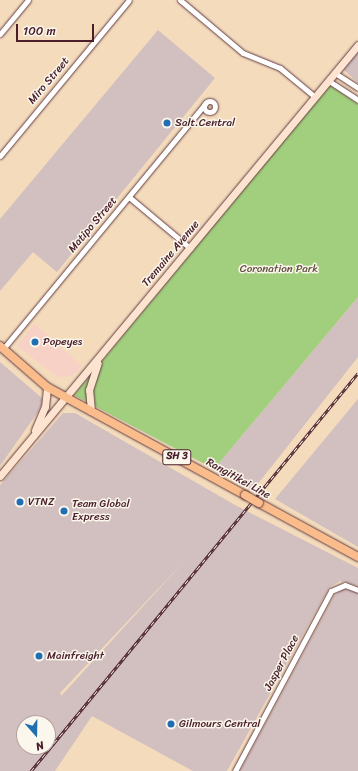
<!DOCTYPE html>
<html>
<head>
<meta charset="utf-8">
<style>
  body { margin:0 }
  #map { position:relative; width:358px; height:771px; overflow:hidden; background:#f3dbbc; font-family:Sriracha,sans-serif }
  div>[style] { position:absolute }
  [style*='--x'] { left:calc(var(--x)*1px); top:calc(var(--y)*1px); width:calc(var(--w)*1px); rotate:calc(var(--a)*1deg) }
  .built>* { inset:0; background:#f7d1c6 }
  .industrial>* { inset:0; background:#d2bfbf }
  .green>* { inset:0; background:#a1cf7d }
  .roads { filter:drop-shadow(0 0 1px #633b41) drop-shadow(0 0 1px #633b41) }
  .minor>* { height:5px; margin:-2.5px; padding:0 2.5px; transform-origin:2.5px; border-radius:2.5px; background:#fff }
  .minor>.ring { margin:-2.5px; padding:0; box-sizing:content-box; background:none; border:5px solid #fff; border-radius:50% }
  .secondary>* { height:7px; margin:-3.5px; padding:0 3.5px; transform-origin:3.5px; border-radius:3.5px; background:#fde4d0 }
  .trunk>* { height:8px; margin:-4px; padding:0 4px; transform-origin:4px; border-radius:4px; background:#f9bc8a }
  .rail>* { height:3px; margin-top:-1.5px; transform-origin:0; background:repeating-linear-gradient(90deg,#fbf7ec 0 4.5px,#4a1f2b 0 9px); box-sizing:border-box; border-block:1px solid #4a1f2b }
  .bridges { filter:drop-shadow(0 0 1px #633b41) drop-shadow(0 0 1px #633b41) }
  .trunk-bridge>* { height:8px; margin:-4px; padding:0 4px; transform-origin:4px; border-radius:4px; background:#f9bc8a }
  .dots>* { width:11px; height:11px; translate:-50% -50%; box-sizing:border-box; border:2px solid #fbf7ec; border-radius:50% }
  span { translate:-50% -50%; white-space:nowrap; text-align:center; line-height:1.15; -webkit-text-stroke:3px #fbf7ec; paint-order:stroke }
  .shield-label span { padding:1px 3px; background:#fbf7ec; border:1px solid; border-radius:3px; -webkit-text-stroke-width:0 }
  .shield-label { font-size:10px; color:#4a1f2b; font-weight:700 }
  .street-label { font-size:11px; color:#4a1f2b }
  .poi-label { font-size:11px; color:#4a1f2b }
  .left { translate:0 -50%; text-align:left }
  .park-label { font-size:11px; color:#645444 }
  .north { position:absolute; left:16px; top:715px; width:40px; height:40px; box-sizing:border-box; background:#fbf7ec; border:1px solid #b4a19f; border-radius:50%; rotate:160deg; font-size:11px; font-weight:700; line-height:16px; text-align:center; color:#4a1f2b }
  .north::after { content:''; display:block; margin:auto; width:14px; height:18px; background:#1f6fb2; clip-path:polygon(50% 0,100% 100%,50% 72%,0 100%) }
  .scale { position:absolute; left:16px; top:24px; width:78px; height:18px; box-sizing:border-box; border:2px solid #4a1f2b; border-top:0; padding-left:5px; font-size:12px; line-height:14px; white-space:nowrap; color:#4a1f2b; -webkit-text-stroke:3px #fbf7ec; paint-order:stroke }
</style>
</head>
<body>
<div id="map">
  <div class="built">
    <div style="clip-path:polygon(34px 324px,82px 366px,72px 376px,58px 377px,17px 346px)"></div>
  </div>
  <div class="industrial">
    <div style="clip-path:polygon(158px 30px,215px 78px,57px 272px,33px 252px,0 291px,0 219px)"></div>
    <div style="clip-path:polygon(358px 50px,358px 83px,343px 69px)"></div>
    <div style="clip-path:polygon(358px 297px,358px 357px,253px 490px,214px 469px)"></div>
    <div style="clip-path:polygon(0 362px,43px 399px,40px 409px,0 466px)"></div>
    <div style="clip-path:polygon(358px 399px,358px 547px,275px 499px)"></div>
    <div style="clip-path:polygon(evenodd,63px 413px,75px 413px,235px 505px,358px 568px,358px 586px,340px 581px,329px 588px,227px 771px,193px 771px,92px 716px,55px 771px,0 771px,0 485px,63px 413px,189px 556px,62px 695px,61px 695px,60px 693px,189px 556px,63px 413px,24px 723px,48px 723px,48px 747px,24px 747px,24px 723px)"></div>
    <div style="clip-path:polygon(343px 589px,358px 592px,358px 771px,240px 771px,334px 596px)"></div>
  </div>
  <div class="green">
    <div style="clip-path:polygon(330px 85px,358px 104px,358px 297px,214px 469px,74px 395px)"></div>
  </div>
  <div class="roads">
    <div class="minor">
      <div style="--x:180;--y:0;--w:82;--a:40.1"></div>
      <div style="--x:243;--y:53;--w:40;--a:22"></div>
      <div style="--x:280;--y:68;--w:45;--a:39.6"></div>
      <div style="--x:0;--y:34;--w:44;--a:-50.5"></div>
      <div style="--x:335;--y:73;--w:27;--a:33"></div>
      <div style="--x:329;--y:81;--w:35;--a:33"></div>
      <div class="ring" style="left:204.5px;top:101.5px;width:6px;height:6px"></div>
      <div style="--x:0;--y:156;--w:202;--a:-50.4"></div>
      <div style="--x:129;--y:197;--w:80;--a:39.9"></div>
      <div style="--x:3;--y:349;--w:319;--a:-50.5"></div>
      <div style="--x:235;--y:771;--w:204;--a:-61.9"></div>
      <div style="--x:331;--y:591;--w:15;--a:-23"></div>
      <div style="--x:345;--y:585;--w:14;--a:21"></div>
    </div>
    <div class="secondary">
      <div style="--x:91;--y:411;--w:21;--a:-95"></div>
      <div style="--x:89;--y:390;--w:28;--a:-72"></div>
      <div style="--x:35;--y:430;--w:25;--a:-67"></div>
      <div style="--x:45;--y:407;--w:20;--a:-84"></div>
      <div style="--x:0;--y:476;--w:560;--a:-50.29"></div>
    </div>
    <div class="trunk">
      <div style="--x:0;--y:346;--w:62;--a:41.1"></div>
      <div style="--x:47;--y:387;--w:226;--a:28.6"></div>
      <div style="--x:259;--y:503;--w:113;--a:28.6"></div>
    </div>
  </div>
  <div class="rail">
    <div style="--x:31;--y:771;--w:515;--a:-50.59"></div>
  </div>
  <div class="bridges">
    <div class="trunk-bridge">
      <div style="--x:245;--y:495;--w:16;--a:30"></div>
    </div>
  </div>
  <div class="dots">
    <div style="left:167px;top:123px;background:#1f6fb2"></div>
    <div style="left:35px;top:342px;background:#1f6fb2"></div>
    <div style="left:20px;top:502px;background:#1f6fb2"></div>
    <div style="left:64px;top:511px;background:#1f6fb2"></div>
    <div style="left:39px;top:656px;background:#1f6fb2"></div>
    <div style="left:171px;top:724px;background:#1f6fb2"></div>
  </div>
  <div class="shield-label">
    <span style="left:177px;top:457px">SH 3</span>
  </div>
  <div class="street-label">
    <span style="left:49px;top:81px;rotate:-50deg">Miro Street</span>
    <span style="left:93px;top:225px;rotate:-50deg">Matipo Street</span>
    <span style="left:171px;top:254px;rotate:-50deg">Tremaine Avenue</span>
    <span style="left:238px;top:479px;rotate:29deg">Rangitikei Line</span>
    <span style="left:282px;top:663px;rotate:-62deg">Jasper Place</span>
  </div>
  <div class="poi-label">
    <span class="left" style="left:175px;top:123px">Salt.Central</span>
    <span class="left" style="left:43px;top:342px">Popeyes</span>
    <span class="left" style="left:28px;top:502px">VTNZ</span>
    <span class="left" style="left:72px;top:511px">Team Global<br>Express</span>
    <span class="left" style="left:47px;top:656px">Mainfreight</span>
    <span class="left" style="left:179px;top:724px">Gilmours Central</span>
  </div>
  <div class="park-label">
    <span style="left:279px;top:269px">Coronation Park</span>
  </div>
  <div class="north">N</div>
  <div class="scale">100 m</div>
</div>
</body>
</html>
